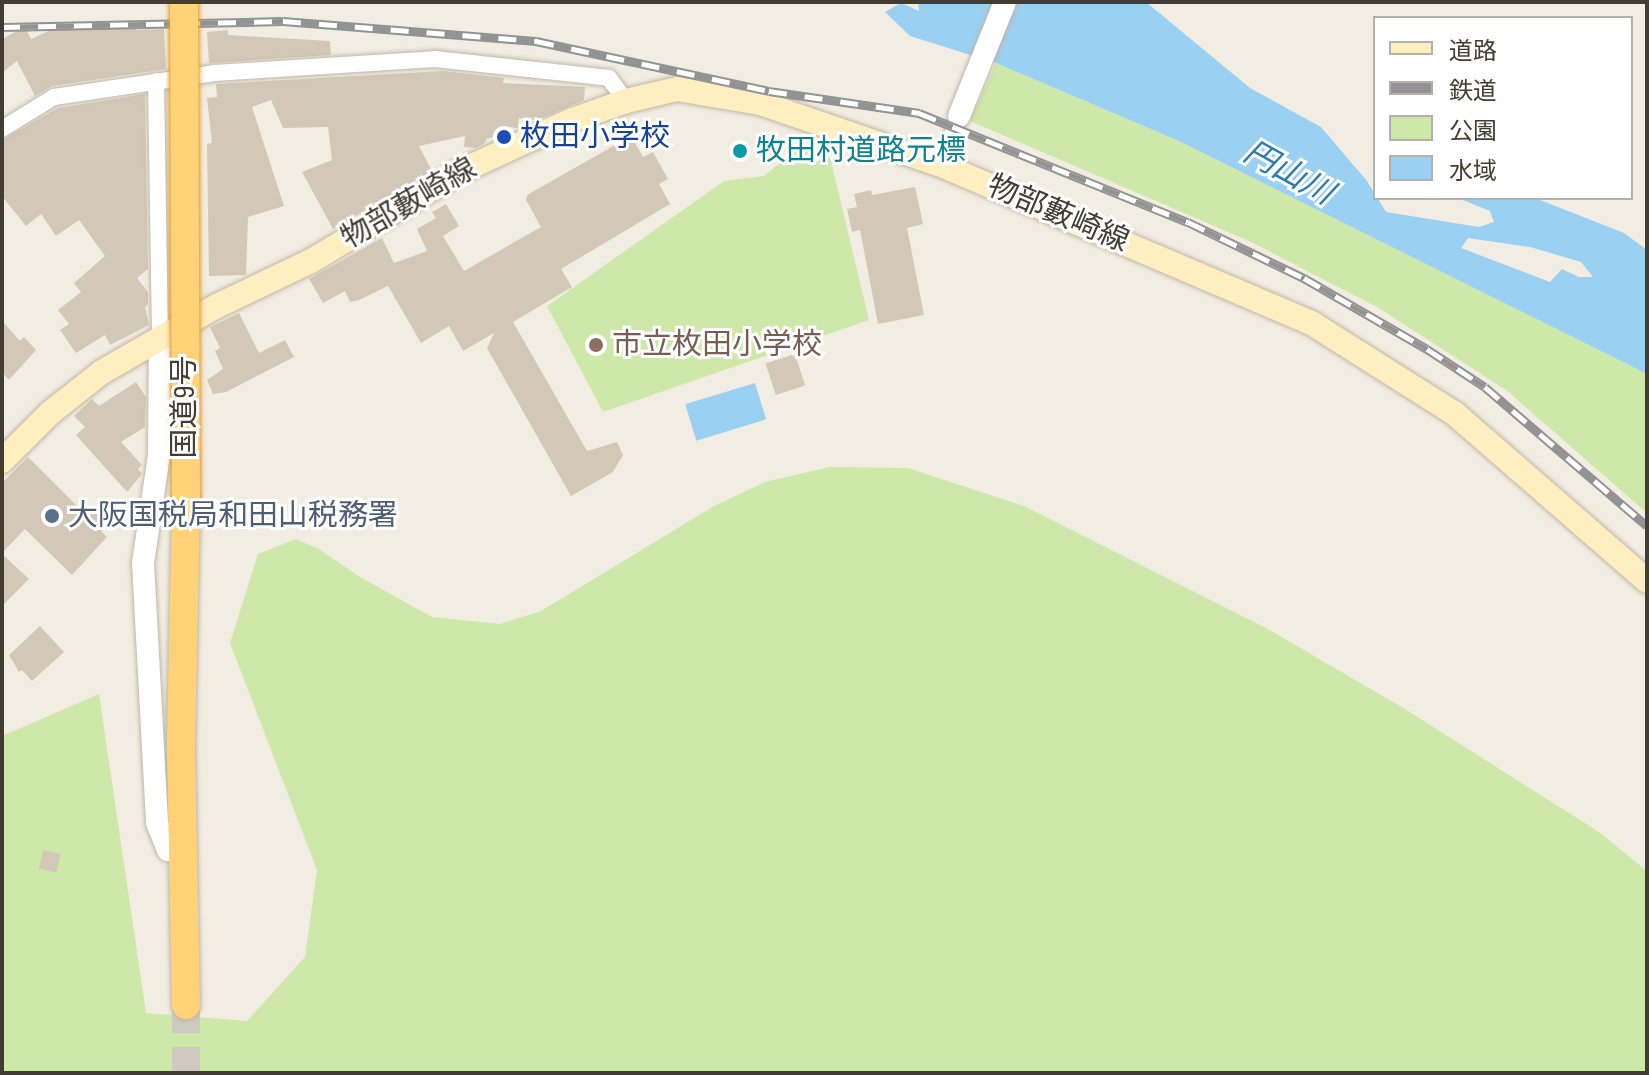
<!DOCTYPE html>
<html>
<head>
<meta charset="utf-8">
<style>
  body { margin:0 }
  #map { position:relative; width:1649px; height:1075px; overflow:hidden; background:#f2ede2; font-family:"Sofia Sans Condensed","Noto Sans JP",sans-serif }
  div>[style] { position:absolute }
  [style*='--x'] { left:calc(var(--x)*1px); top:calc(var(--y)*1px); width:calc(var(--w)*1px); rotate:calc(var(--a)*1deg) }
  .green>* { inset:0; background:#cde8a8 }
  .water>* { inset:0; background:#9ad0f2; transform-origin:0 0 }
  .building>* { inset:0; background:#d3c8b7; transform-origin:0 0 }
  .trunk-tunnel>* { height:28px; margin-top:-14px; transform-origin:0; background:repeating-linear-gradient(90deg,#cfcabf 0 28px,transparent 0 42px) }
  .roads { filter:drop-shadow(0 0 2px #c0b7a7) drop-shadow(0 0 2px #c0b7a7) }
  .minor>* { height:16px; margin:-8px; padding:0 8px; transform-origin:8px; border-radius:8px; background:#fff }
  .tertiary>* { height:22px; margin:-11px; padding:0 11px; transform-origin:11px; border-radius:11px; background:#fff }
  .secondary>* { height:24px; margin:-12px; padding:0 12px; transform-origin:12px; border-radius:12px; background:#ffeebf }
  .trunk>* { height:28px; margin:-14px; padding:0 14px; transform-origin:14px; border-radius:14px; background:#ffd277 }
  .rail>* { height:9px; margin-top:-4.5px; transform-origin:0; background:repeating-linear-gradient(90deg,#fff 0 18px,#939393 0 36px); box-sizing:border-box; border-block:2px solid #939393 }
  .bridges { filter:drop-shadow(0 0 2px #e29b2b) drop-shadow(0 0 2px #e29b2b) }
  .trunk-bridge>* { height:28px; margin:-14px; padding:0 14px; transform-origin:14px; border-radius:14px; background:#ffd277 }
  .dots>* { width:22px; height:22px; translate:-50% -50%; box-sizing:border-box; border:4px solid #fff; border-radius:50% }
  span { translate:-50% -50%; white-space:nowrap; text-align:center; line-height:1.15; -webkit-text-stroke:6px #fff; paint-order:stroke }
  .transit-label { font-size:30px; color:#164399 }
  .left { translate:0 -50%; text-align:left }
  .culture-label { font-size:30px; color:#0d838f }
  .street-label { font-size:30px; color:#433c32 }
  .education-label { font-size:30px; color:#785e54 }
  .service-label { font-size:30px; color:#4e5e75 }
  .water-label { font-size:32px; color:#297bb2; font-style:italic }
  .frame { position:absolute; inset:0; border:4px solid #433c32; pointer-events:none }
  .legend { position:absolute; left:1373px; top:16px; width:260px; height:184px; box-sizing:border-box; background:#fff; border:2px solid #b4b1ad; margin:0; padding:10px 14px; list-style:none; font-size:24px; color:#433c32 }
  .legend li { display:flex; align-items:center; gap:16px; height:40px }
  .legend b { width:40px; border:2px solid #b4b1ad }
</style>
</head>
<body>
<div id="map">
  <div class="green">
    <div style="clip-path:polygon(996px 63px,1179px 141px,1647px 374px,1647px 513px,1506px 390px,1377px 307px,1249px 241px,970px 121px)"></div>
    <div style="clip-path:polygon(803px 145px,830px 157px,869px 320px,603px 412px,547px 306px,724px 181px,764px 176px)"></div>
    <div style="clip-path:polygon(830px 467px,908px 468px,1024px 506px,1268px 629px,1405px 709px,1599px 832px,1647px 871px,1647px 1073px,2px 1073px,2px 736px,99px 694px,146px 1013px,247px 1021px,305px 957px,317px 870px,230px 643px,258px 554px,296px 539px,319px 549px,360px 577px,432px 617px,500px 624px,541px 611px,714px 506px,765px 482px)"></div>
  </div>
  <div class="water">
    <div style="clip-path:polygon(evenodd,918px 2px,1146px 2px,1250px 88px,1321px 127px,1367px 181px,1386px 212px,1479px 227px,1494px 222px,1490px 211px,1458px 198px,1535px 198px,1624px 233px,1647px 250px,1647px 374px,1179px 141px,996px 63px,910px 36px,885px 12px,901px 3px,919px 11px,918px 2px,1468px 238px,1530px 247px,1581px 262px,1593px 277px,1579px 277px,1562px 269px,1550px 282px,1461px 248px,1468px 238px)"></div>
    <div style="left:755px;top:383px;width:38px;height:73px;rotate:73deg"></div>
  </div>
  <div class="building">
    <div style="clip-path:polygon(133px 24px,136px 30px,164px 29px,166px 69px,52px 86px,35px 96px,17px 61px,2px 73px,2px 39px,25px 27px,31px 39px,62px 25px)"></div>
    <div style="clip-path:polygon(228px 30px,228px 35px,330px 41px,331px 55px,209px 63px,207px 32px)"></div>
    <div style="clip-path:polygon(443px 71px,504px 78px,503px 83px,585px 87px,584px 100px,537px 120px,519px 118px,518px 128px,508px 127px,508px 133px,486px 139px,485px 143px,476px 148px,464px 147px,465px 136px,419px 146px,432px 171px,333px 229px,302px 172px,332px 160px,328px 127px,283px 128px,271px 100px,252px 107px,284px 206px,248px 217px,246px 275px,209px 276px,207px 144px,212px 143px,207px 98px,217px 97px,216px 84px)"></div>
    <div style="clip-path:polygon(145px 94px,148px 269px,137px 278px,148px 292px,148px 304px,145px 307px,149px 325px,110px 345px,105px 335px,76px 353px,60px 330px,69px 324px,58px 310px,81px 292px,74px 283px,105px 256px,79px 220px,56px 236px,41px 214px,26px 226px,2px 196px,2px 140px,58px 108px)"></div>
    <div style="clip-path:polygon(631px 136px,643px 157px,653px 152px,668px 179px,659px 184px,670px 204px,561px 269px,572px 287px,513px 322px,587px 451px,617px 442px,623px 455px,613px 472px,571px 496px,487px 348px,494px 333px,463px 351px,449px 326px,421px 343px,388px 286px,359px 300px,350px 302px,345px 291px,323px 303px,309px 279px,382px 238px,394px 263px,427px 251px,417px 229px,436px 218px,432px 212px,446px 204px,459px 226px,443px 236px,464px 271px,541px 227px,526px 200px,527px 195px)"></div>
    <div style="clip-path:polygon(915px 187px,923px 224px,907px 228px,924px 315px,878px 324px,860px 230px,852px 232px,847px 209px,857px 207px,854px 194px,871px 190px,872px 195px)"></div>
    <div style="clip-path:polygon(239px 313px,259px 353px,285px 340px,294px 357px,226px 392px,213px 394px,207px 380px,223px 369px,215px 351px,220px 348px,210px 327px)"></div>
    <div style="clip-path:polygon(2px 321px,20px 341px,24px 337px,36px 350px,9px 380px,2px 372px)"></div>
    <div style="left:795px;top:354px;width:33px;height:31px;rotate:72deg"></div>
    <div style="clip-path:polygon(136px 382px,146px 397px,145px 427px,121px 442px,142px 465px,138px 469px,142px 474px,127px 492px,76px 435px,85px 427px,74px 416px,92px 399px,99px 406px)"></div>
    <div style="clip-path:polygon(28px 457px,88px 517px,110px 498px,123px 512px,101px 531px,107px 537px,72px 575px,25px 529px,2px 553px,2px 483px)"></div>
    <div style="clip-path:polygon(2px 554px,29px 579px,2px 606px)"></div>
    <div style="clip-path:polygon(40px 626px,64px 652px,32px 681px,22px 670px,19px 672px,9px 655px)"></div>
    <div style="left:43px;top:850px;width:18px;height:19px;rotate:13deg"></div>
  </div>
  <div class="trunk-tunnel">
    <div style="--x:186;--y:1005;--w:68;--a:90"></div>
  </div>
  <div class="roads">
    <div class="minor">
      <div style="--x:156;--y:81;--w:257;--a:89.1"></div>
      <div style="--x:2;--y:129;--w:61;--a:-31.6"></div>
      <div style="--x:54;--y:97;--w:162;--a:-8.5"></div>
      <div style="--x:214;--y:73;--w:221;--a:-3.6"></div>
      <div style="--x:435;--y:59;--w:175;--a:6.2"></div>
      <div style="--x:609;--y:78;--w:29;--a:54"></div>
      <div style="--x:941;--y:165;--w:52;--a:-69.8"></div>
    </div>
    <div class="tertiary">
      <div style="--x:959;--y:116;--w:123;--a:-68"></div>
      <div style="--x:160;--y:338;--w:117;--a:90.5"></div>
      <div style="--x:159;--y:455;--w:109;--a:98.4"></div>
      <div style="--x:143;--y:563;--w:260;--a:86.9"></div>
      <div style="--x:157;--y:823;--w:29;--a:68"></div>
      <div style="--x:168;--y:850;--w:17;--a:0"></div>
    </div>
    <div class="secondary">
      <div style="--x:2;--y:461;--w:68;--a:-45"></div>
      <div style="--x:50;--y:413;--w:66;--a:-38.3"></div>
      <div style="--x:102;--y:372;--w:133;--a:-29.9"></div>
      <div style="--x:217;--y:306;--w:104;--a:-25.6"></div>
      <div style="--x:311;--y:261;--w:173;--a:-31"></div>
      <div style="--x:459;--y:172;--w:124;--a:-24.7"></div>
      <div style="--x:572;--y:120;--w:57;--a:-19.4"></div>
      <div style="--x:626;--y:101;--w:52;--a:-13.2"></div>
      <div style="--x:677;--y:89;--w:84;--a:9.6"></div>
      <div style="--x:760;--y:103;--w:191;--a:18.9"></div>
      <div style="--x:941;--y:165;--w:405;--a:23.1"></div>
      <div style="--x:1313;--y:324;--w:167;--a:32.3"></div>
      <div style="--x:1454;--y:413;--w:256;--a:41"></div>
    </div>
    <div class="trunk">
      <div style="--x:186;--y:505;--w:244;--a:91.2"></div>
      <div style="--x:181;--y:749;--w:256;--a:88.9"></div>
    </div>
  </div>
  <div class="rail">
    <div style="--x:2;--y:27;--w:281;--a:-1.2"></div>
    <div style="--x:283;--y:21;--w:254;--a:4.5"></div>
    <div style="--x:536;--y:41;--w:238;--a:12.1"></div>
    <div style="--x:769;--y:91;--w:152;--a:8.3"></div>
    <div style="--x:919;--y:113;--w:290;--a:22.1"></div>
    <div style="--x:1188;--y:222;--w:129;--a:25.8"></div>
    <div style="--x:1304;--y:278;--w:142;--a:30"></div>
    <div style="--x:1427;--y:349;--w:69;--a:33.2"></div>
    <div style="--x:1485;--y:387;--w:213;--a:40.6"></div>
  </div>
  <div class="bridges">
    <div class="trunk-bridge">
      <div style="--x:184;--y:2;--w:503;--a:89.77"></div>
    </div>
  </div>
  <div class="dots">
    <div style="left:504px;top:137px;background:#1a4fb4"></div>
    <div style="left:740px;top:151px;background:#0f9aa8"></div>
    <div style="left:596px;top:345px;background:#8d6e63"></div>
    <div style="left:52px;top:516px;background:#5c6f8a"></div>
  </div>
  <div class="transit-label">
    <span class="left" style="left:520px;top:137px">枚田小学校</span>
  </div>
  <div class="culture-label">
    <span class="left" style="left:756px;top:151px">牧田村道路元標</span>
  </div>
  <div class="street-label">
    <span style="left:409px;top:204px;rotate:-30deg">物部藪崎線</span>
    <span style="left:1058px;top:214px;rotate:23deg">物部藪崎線</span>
    <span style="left:185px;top:407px;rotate:-90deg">国道9号</span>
  </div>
  <div class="education-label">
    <span class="left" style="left:612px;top:345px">市立枚田小学校</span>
  </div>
  <div class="service-label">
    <span class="left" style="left:68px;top:516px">大阪国税局和田山税務署</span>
  </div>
  <div class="water-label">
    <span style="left:1288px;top:174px;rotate:29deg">円山川</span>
  </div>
  <div class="frame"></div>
  <ul class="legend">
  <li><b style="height:10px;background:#ffeebf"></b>道路</li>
  <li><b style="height:10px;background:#939393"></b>鉄道</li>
  <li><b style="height:22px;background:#cde8a8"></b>公園</li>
  <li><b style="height:22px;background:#9ad0f2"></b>水域</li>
  </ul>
</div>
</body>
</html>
